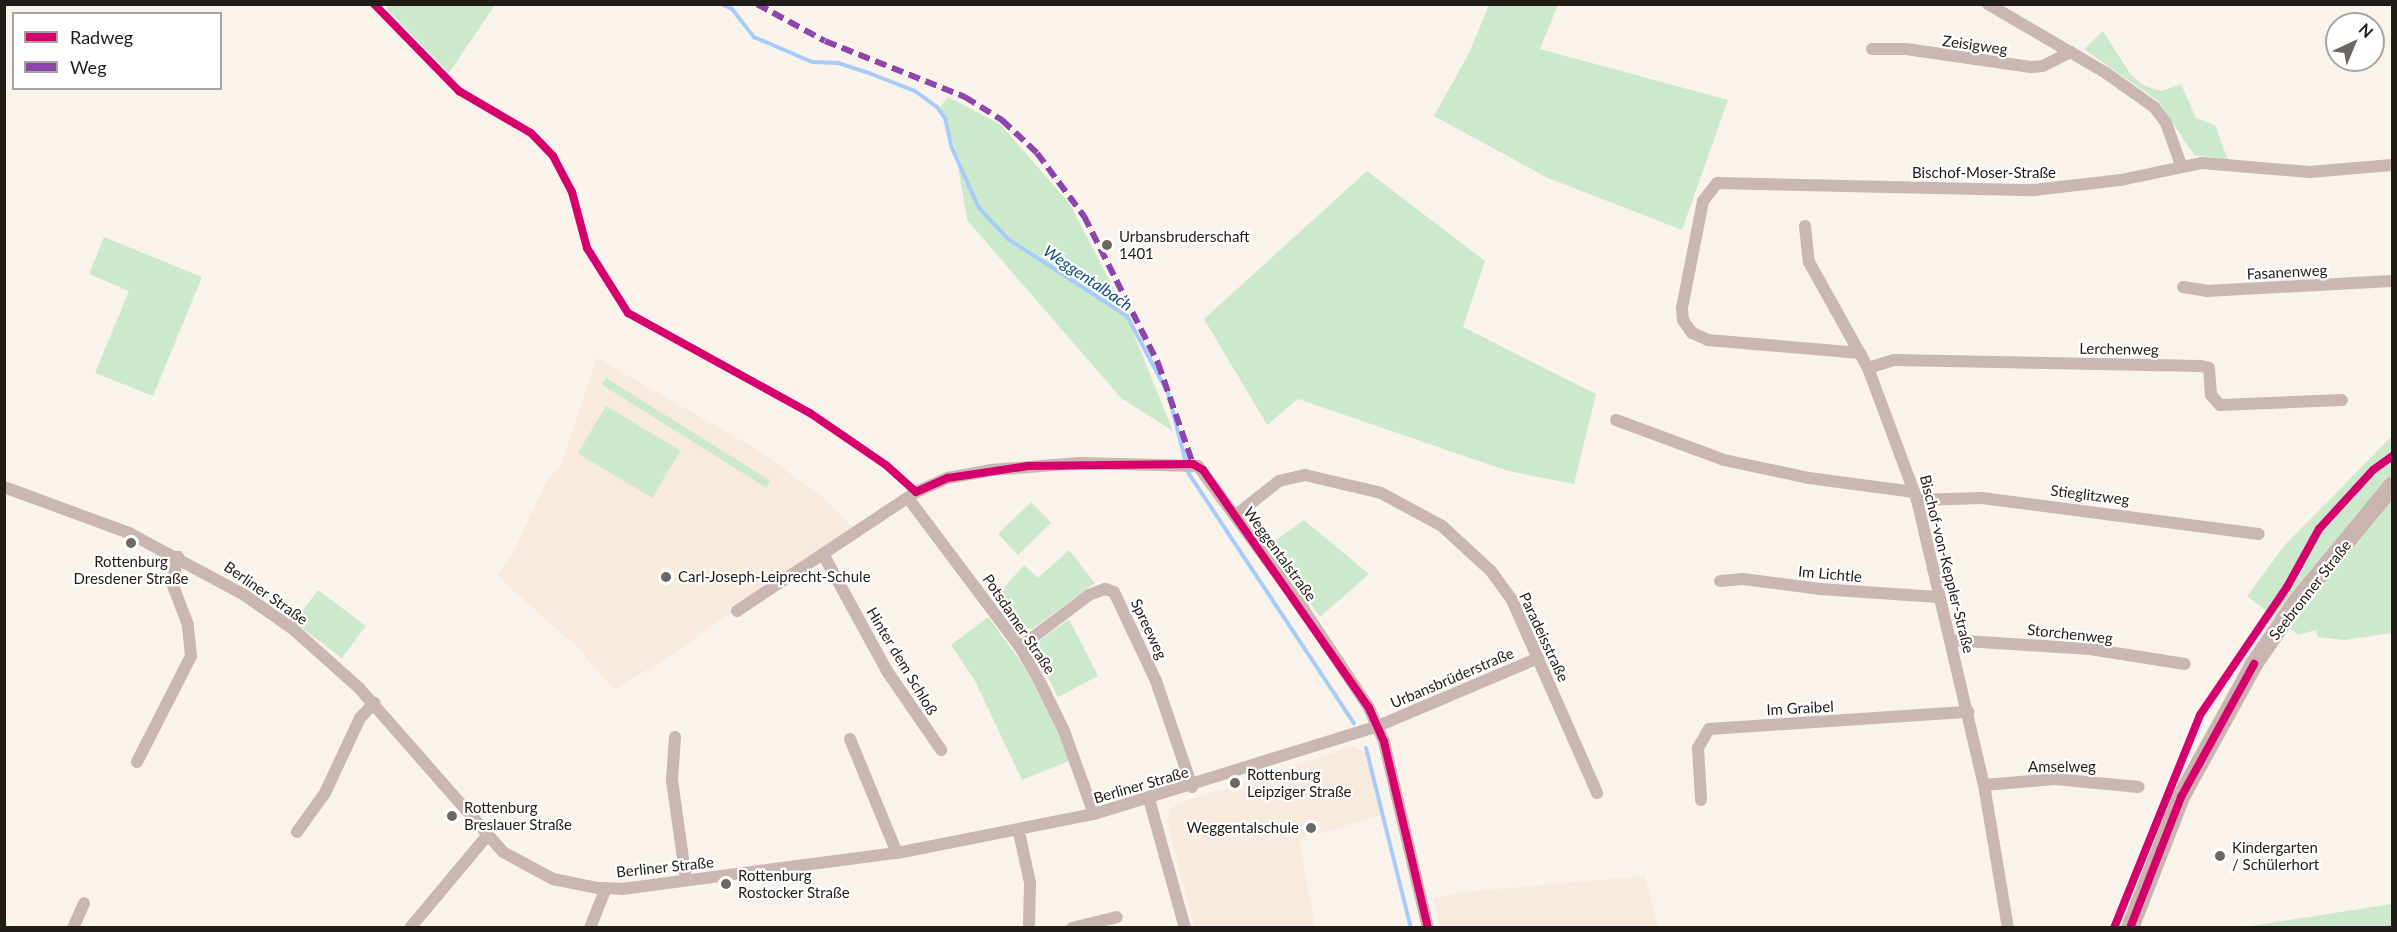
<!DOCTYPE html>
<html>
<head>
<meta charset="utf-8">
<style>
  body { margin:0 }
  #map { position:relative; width:2397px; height:932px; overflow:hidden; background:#f9f3ec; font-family:Lato,sans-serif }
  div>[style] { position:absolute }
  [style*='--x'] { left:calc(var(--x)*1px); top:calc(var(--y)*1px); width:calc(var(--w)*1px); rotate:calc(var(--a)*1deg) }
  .built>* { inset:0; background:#f8ebdd }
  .green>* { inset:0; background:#cde9cc; transform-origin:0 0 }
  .stream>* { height:4px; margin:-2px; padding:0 2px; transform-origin:2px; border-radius:2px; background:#a8ccf9 }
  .street>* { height:12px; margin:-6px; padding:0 6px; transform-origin:6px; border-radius:6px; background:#cab7b3 }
  .secondary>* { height:18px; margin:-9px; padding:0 9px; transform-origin:9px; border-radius:9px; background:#c9b4b0 }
  .quiet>* { height:6px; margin-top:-3px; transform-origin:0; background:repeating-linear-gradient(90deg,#8e44ad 0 12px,transparent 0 18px) }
  .cycleway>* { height:8px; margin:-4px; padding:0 4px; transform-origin:4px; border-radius:4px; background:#d6006c }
  .dots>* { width:16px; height:16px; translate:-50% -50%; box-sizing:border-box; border:3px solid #fff; border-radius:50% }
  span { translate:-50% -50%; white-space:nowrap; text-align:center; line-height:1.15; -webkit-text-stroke:4.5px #fff; paint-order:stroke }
  .street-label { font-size:15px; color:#211c17 }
  .poi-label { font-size:15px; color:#211c17 }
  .left { translate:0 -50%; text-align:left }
  .right { translate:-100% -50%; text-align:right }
  .water-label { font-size:16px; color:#124a85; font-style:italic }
  .frame { position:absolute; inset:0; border:6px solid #211c17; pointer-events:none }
  .legend { position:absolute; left:12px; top:12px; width:210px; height:78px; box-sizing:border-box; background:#fff; border:2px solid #a6a4a2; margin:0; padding:8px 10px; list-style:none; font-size:18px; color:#211c17 }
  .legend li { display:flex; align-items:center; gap:12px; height:30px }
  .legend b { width:30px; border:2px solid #a6a4a2 }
  .north { position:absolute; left:2325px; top:12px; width:60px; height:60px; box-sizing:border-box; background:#fff; border:2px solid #a6a4a2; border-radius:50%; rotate:44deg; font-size:16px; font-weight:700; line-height:24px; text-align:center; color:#211c17 }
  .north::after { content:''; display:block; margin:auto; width:21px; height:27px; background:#6d6762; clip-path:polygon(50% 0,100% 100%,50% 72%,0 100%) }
</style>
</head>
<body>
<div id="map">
  <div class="built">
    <div style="clip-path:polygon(597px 358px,758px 450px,828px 501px,854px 529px,659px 663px,614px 689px,577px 647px,497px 576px,516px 546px,548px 478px,561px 466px)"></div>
    <div style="clip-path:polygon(1354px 746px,1366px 753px,1381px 815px,1299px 840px,1315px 927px,1194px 927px,1167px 820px,1170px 810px,1177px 804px)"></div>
    <div style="clip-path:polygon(1645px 876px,1658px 927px,1440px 927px,1434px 899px,1464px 892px)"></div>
  </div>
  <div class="green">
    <div style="clip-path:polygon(390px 4px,495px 4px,495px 5px,449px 73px,386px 8px)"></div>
    <div style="clip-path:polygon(1489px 5px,1558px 5px,1540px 49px,1728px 100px,1682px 230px,1548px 178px,1434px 116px,1469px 53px)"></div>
    <div style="clip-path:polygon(2103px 31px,2131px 75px,2145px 86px,2161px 91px,2181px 84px,2196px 118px,2215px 125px,2228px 160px,2194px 155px,2158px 101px,2084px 49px)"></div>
    <div style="clip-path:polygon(948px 97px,1000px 124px,1070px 204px,1122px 305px,1173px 431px,1121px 398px,967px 220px,955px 147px,940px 107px)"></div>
    <div style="clip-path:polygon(1367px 171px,1485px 261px,1463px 327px,1596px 394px,1574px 484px,1508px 471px,1298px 399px,1267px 425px,1204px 319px)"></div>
    <div style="clip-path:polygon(104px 237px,202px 277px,153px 396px,95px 373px,129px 291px,89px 274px)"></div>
    <div style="left:606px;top:378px;width:194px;height:8px;rotate:32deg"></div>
    <div style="left:606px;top:406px;width:87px;height:55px;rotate:31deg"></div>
    <div style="clip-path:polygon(2392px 436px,2392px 633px,2344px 640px,2318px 637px,2316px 630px,2298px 635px,2247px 596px,2284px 546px)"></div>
    <div style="left:1031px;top:502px;width:29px;height:46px;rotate:46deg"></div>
    <div style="clip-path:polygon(1304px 520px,1369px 574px,1320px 617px,1269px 545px)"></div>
    <div style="clip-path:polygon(1069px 550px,1095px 583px,1032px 629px,1019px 628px,994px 599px,1024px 565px,1038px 578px)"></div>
    <div style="left:318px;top:590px;width:60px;height:40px;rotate:37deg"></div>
    <div style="clip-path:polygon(988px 617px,1021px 662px,1050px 712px,1069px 761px,1022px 780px,975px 681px,951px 645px)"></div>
    <div style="clip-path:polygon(1069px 619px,1098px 676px,1058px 697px,1034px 651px,1039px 641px)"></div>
    <div style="clip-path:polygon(2392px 904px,2392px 927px,2244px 927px)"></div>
  </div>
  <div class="stream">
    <div style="--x:721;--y:4;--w:12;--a:24"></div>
    <div style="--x:732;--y:9;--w:36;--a:52"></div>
    <div style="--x:754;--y:37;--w:63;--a:23.3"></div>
    <div style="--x:812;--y:62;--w:26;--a:2"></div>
    <div style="--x:838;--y:63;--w:33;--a:18"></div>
    <div style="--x:869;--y:73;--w:49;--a:21.4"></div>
    <div style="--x:915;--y:91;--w:27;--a:36"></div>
    <div style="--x:937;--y:107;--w:14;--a:54"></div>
    <div style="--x:945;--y:118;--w:31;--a:77"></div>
    <div style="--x:952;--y:148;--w:66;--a:65.8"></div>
    <div style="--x:979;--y:208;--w:42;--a:46.9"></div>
    <div style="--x:1008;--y:239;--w:142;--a:32.9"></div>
    <div style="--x:1127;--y:316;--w:87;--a:62"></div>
    <div style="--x:1168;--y:393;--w:84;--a:75.5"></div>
    <div style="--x:1189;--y:474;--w:299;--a:56.5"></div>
    <div style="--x:1366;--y:748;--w:186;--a:76"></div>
  </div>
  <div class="street">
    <div style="--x:1988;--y:4;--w:137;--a:30.3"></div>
    <div style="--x:2106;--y:73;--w:59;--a:35.3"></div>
    <div style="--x:2154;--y:107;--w:20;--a:53"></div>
    <div style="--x:2166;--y:123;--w:45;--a:70.3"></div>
    <div style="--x:1872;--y:49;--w:34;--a:0"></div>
    <div style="--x:1906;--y:49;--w:126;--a:8.2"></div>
    <div style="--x:2031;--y:67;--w:12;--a:-5"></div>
    <div style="--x:2043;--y:66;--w:31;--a:-27"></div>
    <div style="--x:1805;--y:226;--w:36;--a:84"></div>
    <div style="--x:1809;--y:262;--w:121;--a:60.9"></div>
    <div style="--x:1868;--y:368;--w:141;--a:69.6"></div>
    <div style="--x:1917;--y:500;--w:293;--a:76.8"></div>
    <div style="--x:1984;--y:785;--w:145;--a:80.5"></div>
    <div style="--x:2183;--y:287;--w:24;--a:9"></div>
    <div style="--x:2207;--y:291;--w:185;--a:-3.1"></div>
    <div style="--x:1860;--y:353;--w:153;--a:-175.1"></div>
    <div style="--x:1708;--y:340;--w:17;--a:-156"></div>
    <div style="--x:1692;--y:333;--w:16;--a:-125"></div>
    <div style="--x:1683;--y:320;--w:12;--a:-95"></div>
    <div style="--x:1682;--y:308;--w:109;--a:-78.9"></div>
    <div style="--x:1703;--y:201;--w:23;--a:-52"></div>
    <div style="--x:1717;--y:183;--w:317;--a:1.3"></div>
    <div style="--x:2034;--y:190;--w:88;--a:-6.6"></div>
    <div style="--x:2121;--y:180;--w:83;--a:-11.9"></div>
    <div style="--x:2202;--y:163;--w:108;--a:4.8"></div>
    <div style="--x:2310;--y:172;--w:82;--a:-4.9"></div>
    <div style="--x:1868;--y:368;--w:27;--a:-17"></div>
    <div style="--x:1894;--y:360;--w:307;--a:1.1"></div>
    <div style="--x:2201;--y:366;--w:8;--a:14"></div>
    <div style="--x:2209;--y:368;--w:27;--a:86"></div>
    <div style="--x:2211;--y:395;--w:13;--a:48"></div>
    <div style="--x:2220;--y:405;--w:122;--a:-2.3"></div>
    <div style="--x:1616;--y:420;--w:115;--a:20.3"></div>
    <div style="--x:1724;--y:460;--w:87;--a:12"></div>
    <div style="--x:1809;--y:478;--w:106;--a:7.6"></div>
    <div style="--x:4;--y:487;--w:133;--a:20.2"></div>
    <div style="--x:129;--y:533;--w:129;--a:28.2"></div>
    <div style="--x:243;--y:594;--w:61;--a:35"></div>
    <div style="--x:293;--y:629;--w:89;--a:41.8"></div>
    <div style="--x:359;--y:688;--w:218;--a:48.7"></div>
    <div style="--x:503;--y:852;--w:57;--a:28.4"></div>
    <div style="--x:553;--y:879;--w:46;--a:11.3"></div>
    <div style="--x:598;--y:888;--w:24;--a:2"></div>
    <div style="--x:622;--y:889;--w:277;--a:-7.5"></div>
    <div style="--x:897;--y:853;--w:201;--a:-11.2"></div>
    <div style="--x:1094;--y:814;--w:297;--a:-17.2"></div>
    <div style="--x:1378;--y:726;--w:174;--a:-23"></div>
    <div style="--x:908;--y:498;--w:186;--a:53.1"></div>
    <div style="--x:1020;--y:647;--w:43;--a:60.4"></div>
    <div style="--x:1041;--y:684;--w:52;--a:63.9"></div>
    <div style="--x:1064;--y:731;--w:88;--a:70.1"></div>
    <div style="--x:1917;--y:500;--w:65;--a:-1.8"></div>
    <div style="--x:1982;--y:498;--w:279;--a:7.4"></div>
    <div style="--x:1236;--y:515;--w:55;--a:-38.3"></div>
    <div style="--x:1279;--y:481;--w:27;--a:-13"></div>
    <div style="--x:1305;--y:475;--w:78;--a:13.3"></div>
    <div style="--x:1381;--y:493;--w:69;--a:28.4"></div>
    <div style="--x:1442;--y:526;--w:67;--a:42.6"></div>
    <div style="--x:1491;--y:571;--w:36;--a:54"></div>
    <div style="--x:1512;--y:600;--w:211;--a:66.2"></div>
    <div style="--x:823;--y:554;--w:133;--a:61.3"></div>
    <div style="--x:887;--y:671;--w:96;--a:55.6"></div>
    <div style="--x:1720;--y:581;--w:23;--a:-5"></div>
    <div style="--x:1743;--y:579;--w:78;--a:7.4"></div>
    <div style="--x:1820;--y:589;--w:118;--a:3.9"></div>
    <div style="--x:737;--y:611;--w:215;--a:-33.6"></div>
    <div style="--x:916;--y:492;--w:35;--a:-24"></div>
    <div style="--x:948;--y:478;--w:44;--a:-10.5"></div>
    <div style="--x:991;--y:470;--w:88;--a:-4.5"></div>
    <div style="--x:1079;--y:463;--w:119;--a:1.4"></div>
    <div style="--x:1198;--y:466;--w:179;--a:53.6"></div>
    <div style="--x:1304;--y:610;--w:118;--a:56.4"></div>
    <div style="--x:1369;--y:708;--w:37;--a:66"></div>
    <div style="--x:1384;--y:742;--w:191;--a:76.7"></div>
    <div style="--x:1950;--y:640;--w:140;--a:3.7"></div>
    <div style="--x:2090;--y:649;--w:96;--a:9"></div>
    <div style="--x:1020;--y:647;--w:86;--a:-37"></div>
    <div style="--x:1089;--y:595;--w:17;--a:-21"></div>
    <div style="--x:1105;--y:589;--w:9;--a:18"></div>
    <div style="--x:1114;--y:592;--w:98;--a:64.7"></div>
    <div style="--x:1156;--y:681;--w:112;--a:71.2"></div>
    <div style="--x:675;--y:737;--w:43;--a:94"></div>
    <div style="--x:672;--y:780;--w:101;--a:82"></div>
    <div style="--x:850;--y:739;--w:123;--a:67.6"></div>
    <div style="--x:137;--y:762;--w:119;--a:-63"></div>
    <div style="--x:191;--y:656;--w:31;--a:-96"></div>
    <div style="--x:188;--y:625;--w:45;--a:-110.9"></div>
    <div style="--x:172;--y:583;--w:27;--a:-77"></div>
    <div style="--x:1984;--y:785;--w:71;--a:-4.8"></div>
    <div style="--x:2055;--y:779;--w:84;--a:5.4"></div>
    <div style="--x:1149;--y:799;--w:134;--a:74.4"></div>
    <div style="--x:1701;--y:800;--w:52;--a:-93.3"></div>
    <div style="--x:1698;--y:748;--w:22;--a:-60"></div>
    <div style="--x:1709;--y:729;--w:260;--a:-3.8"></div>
    <div style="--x:297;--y:832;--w:48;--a:-54.3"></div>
    <div style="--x:325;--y:793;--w:83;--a:-65"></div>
    <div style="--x:360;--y:718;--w:21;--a:-47"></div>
    <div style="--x:1019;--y:832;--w:52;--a:77.8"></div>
    <div style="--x:1030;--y:883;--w:45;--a:91.3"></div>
    <div style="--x:73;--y:928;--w:27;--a:-66"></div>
    <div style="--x:410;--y:928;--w:119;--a:-50.1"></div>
    <div style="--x:590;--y:928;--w:43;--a:-68.2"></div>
    <div style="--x:1072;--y:928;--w:46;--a:-13.7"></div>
  </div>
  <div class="secondary">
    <div style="--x:2130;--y:928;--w:141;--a:-68.7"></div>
    <div style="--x:2181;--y:797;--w:152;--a:-61.2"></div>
    <div style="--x:2254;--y:664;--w:78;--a:-55.5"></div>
    <div style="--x:2298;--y:600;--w:148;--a:-50.5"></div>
  </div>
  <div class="quiet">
    <div style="--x:757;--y:4;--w:77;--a:28.6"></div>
    <div style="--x:825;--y:41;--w:151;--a:21.8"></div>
    <div style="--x:965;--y:97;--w:44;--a:31.9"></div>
    <div style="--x:1002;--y:120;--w:48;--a:43.3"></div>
    <div style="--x:1037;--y:153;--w:79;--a:53.3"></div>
    <div style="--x:1084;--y:216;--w:165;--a:63.3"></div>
    <div style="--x:1158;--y:363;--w:107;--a:70.9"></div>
  </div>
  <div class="cycleway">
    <div style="--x:374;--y:4;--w:122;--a:45.7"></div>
    <div style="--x:459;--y:91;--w:83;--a:30.3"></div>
    <div style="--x:531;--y:133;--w:32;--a:46"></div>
    <div style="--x:553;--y:156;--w:41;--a:62.2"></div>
    <div style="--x:572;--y:192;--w:58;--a:75"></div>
    <div style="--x:587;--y:248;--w:77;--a:57.8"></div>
    <div style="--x:628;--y:313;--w:208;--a:28.8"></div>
    <div style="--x:810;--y:413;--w:92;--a:34.4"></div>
    <div style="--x:886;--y:465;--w:40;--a:42"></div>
    <div style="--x:916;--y:492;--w:35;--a:-24"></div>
    <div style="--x:948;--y:478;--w:81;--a:-8.5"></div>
    <div style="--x:1028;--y:466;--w:165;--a:-0.7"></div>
    <div style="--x:1193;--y:464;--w:12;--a:31"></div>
    <div style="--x:1203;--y:470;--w:290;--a:55.1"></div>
    <div style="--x:1369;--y:708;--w:37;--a:66"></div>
    <div style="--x:1384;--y:742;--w:191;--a:76.7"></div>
    <div style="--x:2114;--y:928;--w:230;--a:-68"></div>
    <div style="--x:2200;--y:715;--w:155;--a:-55.8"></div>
    <div style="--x:2287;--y:587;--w:66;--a:-61.1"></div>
    <div style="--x:2319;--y:529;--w:80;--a:-47.5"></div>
    <div style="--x:2373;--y:470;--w:24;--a:-36"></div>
    <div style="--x:2130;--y:928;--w:141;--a:-68.7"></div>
    <div style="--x:2181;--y:797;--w:152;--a:-61.2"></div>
  </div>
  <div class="dots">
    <div style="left:1107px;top:245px;background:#6d6762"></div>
    <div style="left:131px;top:543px;background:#6d6762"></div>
    <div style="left:666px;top:577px;background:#6d6762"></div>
    <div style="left:1235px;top:783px;background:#6d6762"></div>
    <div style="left:452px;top:816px;background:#6d6762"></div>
    <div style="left:1311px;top:828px;background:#6d6762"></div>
    <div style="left:2220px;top:856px;background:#6d6762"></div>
    <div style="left:726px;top:884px;background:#6d6762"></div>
  </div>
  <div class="street-label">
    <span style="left:1975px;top:45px;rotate:8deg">Zeisigweg</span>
    <span style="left:1984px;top:173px">Bischof-Moser-Straße</span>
    <span style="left:2287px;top:272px;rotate:-3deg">Fasanenweg</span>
    <span style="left:2119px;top:349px;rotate:1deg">Lerchenweg</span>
    <span style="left:2090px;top:495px;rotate:7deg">Stieglitzweg</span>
    <span style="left:1280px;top:554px;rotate:54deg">Weggentalstraße</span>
    <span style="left:1947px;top:564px;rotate:76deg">Bischof-von-Keppler-Straße</span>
    <span style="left:1830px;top:574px;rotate:5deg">Im Lichtle</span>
    <span style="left:2310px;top:590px;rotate:-52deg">Seebronner Straße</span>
    <span style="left:266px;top:593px;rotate:35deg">Berliner Straße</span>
    <span style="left:1019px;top:624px;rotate:56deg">Potsdamer Straße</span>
    <span style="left:1149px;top:629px;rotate:65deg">Spreeweg</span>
    <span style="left:2070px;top:634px;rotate:6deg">Storchenweg</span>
    <span style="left:1544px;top:637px;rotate:65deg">Paradeisstraße</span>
    <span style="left:902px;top:661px;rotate:59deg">Hinter dem Schloß</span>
    <span style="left:1452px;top:678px;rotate:-23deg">Urbansbrüderstraße</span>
    <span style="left:1800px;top:708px;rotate:-3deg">Im Graibel</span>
    <span style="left:2062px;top:767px">Amselweg</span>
    <span style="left:1141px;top:785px;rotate:-16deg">Berliner Straße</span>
    <span style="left:665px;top:867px;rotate:-6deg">Berliner Straße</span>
  </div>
  <div class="poi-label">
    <span class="left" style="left:1119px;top:245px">Urbansbruderschaft<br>1401</span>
    <span style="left:131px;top:570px">Rottenburg<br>Dresdener Straße</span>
    <span class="left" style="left:678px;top:577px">Carl-Joseph-Leiprecht-Schule</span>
    <span class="left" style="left:1247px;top:783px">Rottenburg<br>Leipziger Straße</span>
    <span class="left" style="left:464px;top:816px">Rottenburg<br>Breslauer Straße</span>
    <span class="right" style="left:1299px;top:828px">Weggentalschule</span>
    <span class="left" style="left:2232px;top:856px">Kindergarten<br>/ Schülerhort</span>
    <span class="left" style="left:738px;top:884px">Rottenburg<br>Rostocker Straße</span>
  </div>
  <div class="water-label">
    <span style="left:1088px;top:278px;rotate:34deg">Weggentalbach</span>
  </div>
  <div class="frame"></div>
  <ul class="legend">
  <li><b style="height:8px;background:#d6006c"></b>Radweg</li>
  <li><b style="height:8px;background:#8e44ad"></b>Weg</li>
  </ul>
  <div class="north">N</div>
</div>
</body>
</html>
